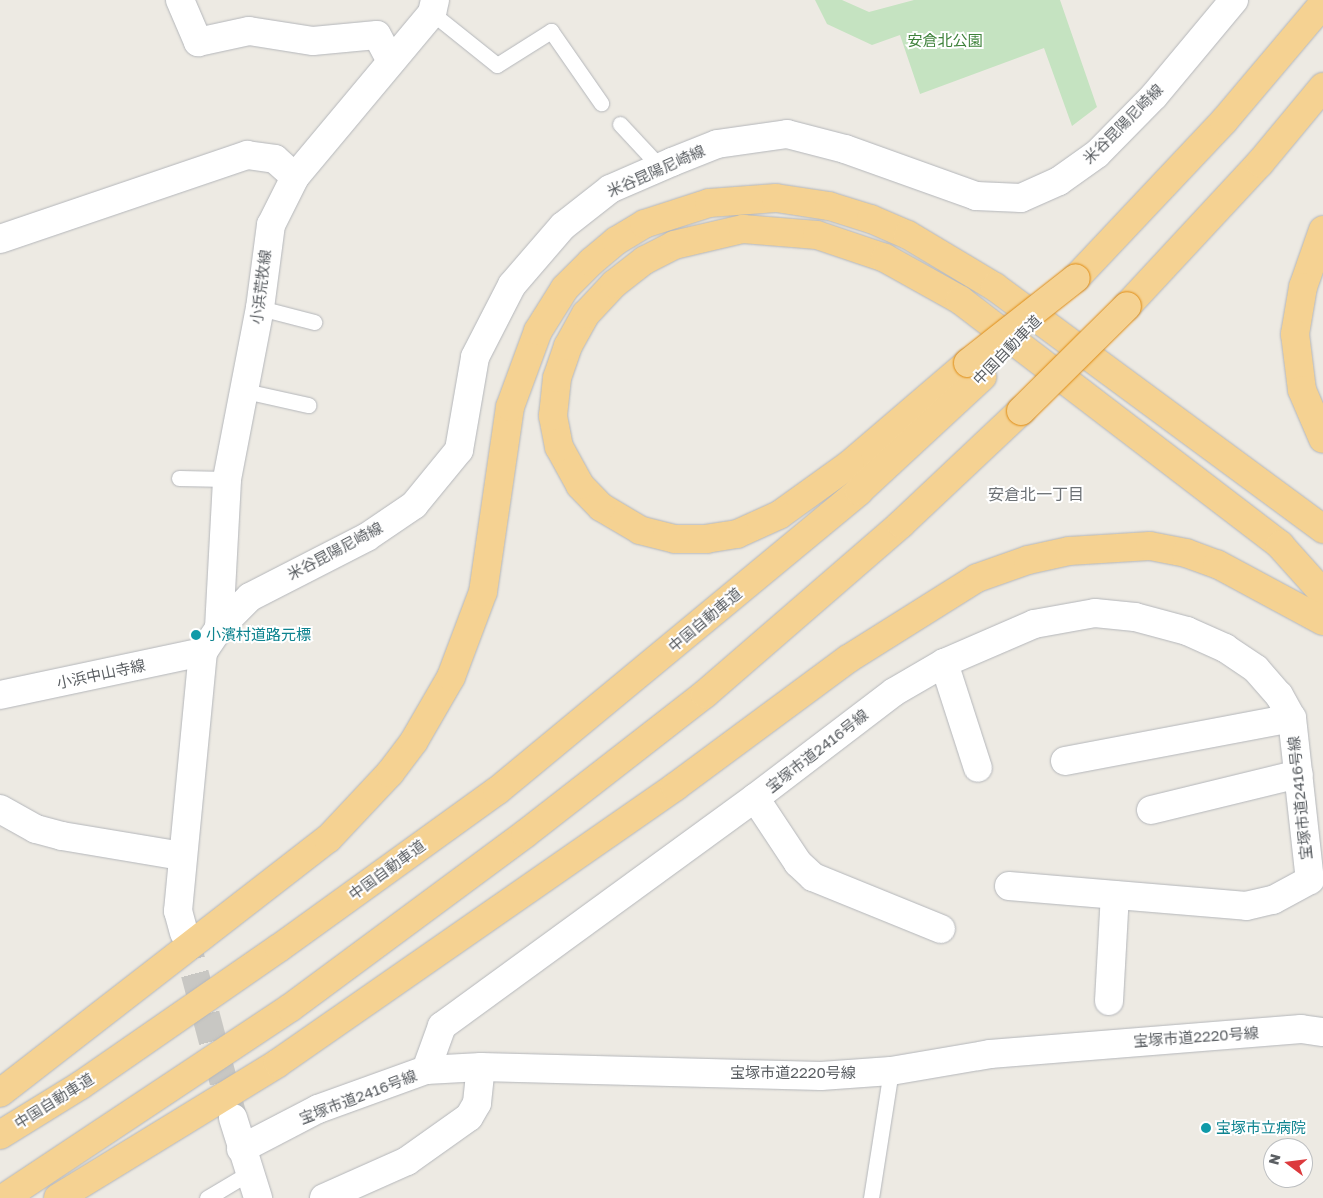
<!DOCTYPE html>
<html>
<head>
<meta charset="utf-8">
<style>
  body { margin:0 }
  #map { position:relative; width:1323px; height:1198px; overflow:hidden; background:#edeae3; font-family:"Golos Text","Noto Sans JP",sans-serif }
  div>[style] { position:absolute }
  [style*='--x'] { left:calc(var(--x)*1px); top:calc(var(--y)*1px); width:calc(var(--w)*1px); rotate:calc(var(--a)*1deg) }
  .green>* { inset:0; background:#c5e3c1 }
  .secondary-tunnel>* { height:28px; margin-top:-14px; transform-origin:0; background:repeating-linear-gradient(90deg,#c8c7c3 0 28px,transparent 0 42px) }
  .roads { filter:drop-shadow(0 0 1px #b4b6ba) drop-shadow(0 0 1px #b4b6ba) }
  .lane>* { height:15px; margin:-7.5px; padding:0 7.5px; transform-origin:7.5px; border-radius:7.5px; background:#fff }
  .street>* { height:28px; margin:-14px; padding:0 14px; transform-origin:14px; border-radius:14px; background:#fff }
  .secondary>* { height:28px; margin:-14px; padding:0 14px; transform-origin:14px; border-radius:14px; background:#fff }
  .highway>* { height:28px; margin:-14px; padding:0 14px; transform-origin:14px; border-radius:14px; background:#f5d292 }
  .bridges { filter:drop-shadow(0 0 1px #df8b11) drop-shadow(0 0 1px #df8b11) }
  .highway-bridge>* { height:28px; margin:-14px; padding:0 14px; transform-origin:14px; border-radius:14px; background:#f5d292 }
  .dots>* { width:14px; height:14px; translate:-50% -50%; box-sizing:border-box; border:2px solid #fff; border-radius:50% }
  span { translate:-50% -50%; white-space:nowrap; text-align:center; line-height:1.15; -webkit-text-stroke:4px #fff; paint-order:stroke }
  .park-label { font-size:15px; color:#3f823b }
  .street-label { font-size:15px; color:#5b5f63 }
  .culture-label { font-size:15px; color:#0d838f }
  .left { translate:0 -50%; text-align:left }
  .neighbourhood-label { font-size:16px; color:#6c7175 }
  .north { position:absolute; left:1263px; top:1138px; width:50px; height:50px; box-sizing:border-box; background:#fff; border:1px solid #bdbfc1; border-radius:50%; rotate:285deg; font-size:14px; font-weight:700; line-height:20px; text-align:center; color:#5b5f63 }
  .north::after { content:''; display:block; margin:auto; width:18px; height:22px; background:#dc3a3d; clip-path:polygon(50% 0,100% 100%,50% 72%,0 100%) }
</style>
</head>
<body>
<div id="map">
  <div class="green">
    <div style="clip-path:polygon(815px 0,842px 0,869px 12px,914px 0,1060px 0,1097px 107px,1072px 126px,1044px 48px,920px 94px,900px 35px,872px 45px,827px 24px)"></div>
  </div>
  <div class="secondary-tunnel">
    <div style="--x:184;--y:933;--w:190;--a:75.1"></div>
  </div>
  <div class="roads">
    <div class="lane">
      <div style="--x:432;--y:13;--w:83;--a:38.7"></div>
      <div style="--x:497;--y:65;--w:64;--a:-32.2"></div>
      <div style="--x:551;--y:31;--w:88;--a:55.2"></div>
      <div style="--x:620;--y:124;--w:59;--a:47.1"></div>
      <div style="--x:260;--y:308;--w:56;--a:14.5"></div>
      <div style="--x:245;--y:391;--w:65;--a:12.5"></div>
      <div style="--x:179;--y:478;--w:48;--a:1.2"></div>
      <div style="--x:207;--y:1198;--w:49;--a:-30.8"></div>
      <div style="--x:871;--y:1198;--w:129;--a:-81.1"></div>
    </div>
    <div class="street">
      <div style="--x:180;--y:0;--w:46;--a:66.8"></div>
      <div style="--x:198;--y:42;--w:52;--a:-12.2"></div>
      <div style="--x:249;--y:31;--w:65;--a:8.9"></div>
      <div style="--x:313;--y:41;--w:64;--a:-5.4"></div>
      <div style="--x:377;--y:35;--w:30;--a:62"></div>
      <div style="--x:0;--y:239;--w:261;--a:-18.8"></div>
      <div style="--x:247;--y:155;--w:28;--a:8"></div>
      <div style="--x:275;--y:159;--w:27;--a:42"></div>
      <div style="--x:219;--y:628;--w:149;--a:-86.9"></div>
      <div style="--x:227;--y:479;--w:174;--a:-79.1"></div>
      <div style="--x:260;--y:308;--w:84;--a:-82.5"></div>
      <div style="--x:271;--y:225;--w:54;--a:-63.4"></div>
      <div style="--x:295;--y:177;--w:214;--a:-50.1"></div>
      <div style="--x:432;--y:13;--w:13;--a:-77"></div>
      <div style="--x:944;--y:663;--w:110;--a:72.1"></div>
      <div style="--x:0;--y:695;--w:208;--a:-12"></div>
      <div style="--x:1065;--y:761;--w:231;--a:-10.7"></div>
      <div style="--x:755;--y:798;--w:78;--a:56.5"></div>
      <div style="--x:798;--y:863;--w:21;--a:43"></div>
      <div style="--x:813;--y:877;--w:138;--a:22.1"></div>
      <div style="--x:0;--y:809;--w:41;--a:29.1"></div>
      <div style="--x:36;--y:829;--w:27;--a:15"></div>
      <div style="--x:62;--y:836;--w:122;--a:9.5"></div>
      <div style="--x:1151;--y:810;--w:152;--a:-13.7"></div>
      <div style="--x:1009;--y:886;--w:238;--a:4.8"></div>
      <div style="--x:1246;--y:906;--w:28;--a:-13"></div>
      <div style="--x:1273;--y:900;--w:42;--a:-28.4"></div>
      <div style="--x:1109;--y:1001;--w:106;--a:-86.8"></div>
      <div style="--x:426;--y:1070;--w:55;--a:-3.1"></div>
      <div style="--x:241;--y:1149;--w:87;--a:-27.5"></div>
      <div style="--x:318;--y:1109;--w:115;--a:-19.9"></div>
      <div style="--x:426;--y:1070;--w:47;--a:-70"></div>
      <div style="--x:442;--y:1026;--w:387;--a:-36.1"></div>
      <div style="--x:755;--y:798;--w:175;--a:-37.3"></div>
      <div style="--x:894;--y:692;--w:58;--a:-30.1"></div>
      <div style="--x:944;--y:663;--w:98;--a:-23.4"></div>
      <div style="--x:1034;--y:624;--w:62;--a:-10.2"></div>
      <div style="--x:1095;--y:613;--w:40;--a:5.7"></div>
      <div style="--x:1135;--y:617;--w:54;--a:15.1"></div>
      <div style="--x:1187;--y:631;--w:42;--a:24.1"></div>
      <div style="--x:1225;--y:648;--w:37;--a:34"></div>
      <div style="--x:1256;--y:669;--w:35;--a:49"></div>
      <div style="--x:1279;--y:695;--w:26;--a:61"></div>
      <div style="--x:1292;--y:718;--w:163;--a:83.7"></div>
      <div style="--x:324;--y:1198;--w:91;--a:-24"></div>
      <div style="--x:407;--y:1161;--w:76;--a:-35.4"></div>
      <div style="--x:469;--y:1117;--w:16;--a:-60"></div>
      <div style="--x:477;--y:1103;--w:36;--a:-84"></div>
      <div style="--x:481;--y:1067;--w:340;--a:1.5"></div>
      <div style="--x:821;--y:1076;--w:70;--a:-4.1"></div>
      <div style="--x:891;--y:1071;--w:100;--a:-9.7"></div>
      <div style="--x:990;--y:1054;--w:312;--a:-4.6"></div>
      <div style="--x:1301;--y:1029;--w:22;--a:8"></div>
    </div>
    <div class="secondary">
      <div style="--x:184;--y:933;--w:23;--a:-105"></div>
      <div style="--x:178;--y:911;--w:260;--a:-84.5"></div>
      <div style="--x:203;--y:652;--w:29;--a:-56"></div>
      <div style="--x:219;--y:628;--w:44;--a:-45"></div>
      <div style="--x:250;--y:597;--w:131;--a:-27.1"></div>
      <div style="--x:367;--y:537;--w:57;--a:-34.2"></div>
      <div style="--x:414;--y:505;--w:71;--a:-50.7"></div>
      <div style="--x:459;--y:450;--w:94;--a:-80.2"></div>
      <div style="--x:475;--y:357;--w:81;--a:-62.8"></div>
      <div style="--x:512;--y:285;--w:78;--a:-49.2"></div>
      <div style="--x:563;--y:226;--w:60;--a:-38.2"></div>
      <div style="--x:610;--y:189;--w:68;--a:-23.5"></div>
      <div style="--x:672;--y:162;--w:48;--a:-21.8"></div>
      <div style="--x:717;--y:144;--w:71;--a:-8.1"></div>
      <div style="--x:787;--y:134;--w:60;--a:14.5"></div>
      <div style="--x:845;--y:149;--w:139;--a:19.7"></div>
      <div style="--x:976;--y:196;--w:45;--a:2.5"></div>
      <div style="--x:1021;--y:198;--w:42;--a:-24.1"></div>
      <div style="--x:1059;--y:181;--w:47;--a:-35.4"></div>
      <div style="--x:1097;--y:154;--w:81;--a:-45.5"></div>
      <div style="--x:1154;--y:96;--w:125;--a:-50.2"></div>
      <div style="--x:233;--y:1118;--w:84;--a:72.6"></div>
    </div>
    <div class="highway">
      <div style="--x:1323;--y:230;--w:60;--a:109.3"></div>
      <div style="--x:1303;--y:287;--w:48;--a:99.7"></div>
      <div style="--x:1295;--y:334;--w:56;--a:82.9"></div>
      <div style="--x:1302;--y:390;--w:53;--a:66.8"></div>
      <div style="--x:1076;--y:278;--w:216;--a:-46.7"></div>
      <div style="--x:1224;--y:121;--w:153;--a:-49.8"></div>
      <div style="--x:1127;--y:306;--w:195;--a:-47.1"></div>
      <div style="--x:1260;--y:163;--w:99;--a:-50.3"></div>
      <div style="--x:968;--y:363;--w:155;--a:139.4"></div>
      <div style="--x:850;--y:464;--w:87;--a:144.3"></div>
      <div style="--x:779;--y:515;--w:46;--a:155.7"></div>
      <div style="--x:737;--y:534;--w:30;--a:171"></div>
      <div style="--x:707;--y:539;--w:32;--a:180"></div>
      <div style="--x:675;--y:539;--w:36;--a:-166"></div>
      <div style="--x:640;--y:530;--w:45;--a:-149.5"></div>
      <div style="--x:601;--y:507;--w:30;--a:-134"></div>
      <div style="--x:580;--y:485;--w:43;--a:-118.9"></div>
      <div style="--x:559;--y:447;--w:32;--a:-101"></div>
      <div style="--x:553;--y:416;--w:38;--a:-84"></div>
      <div style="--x:557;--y:378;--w:34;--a:-71"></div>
      <div style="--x:568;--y:346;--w:37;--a:-61"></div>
      <div style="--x:586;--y:314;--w:41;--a:-47"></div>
      <div style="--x:614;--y:284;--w:39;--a:-38"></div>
      <div style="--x:645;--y:260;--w:33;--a:-27"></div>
      <div style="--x:674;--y:245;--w:71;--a:-13.1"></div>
      <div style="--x:743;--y:229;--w:74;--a:4.6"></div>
      <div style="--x:817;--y:235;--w:72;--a:18.7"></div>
      <div style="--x:885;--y:258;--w:86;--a:29.2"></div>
      <div style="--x:960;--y:300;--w:403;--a:37.4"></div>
      <div style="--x:1280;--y:545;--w:64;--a:48.1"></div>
      <div style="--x:0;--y:1093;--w:415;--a:-37.8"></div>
      <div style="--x:328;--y:839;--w:91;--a:-46.8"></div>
      <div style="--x:390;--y:773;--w:40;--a:-53"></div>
      <div style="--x:414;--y:741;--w:74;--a:-60"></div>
      <div style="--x:451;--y:677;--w:91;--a:-69.4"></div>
      <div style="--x:483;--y:592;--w:187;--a:-81.7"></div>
      <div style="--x:510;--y:407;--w:81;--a:-69.8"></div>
      <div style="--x:538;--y:331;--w:51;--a:-57.9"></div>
      <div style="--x:565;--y:288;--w:37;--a:-45"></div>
      <div style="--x:591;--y:262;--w:33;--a:-40"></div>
      <div style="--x:616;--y:241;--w:33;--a:-31"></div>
      <div style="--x:644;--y:224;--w:68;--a:-17.9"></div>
      <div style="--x:709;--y:203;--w:67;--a:-4.3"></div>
      <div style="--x:776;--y:198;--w:54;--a:8.6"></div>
      <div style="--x:829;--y:206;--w:44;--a:17.2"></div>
      <div style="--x:871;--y:219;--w:40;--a:23.4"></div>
      <div style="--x:908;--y:235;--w:101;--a:30.9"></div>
      <div style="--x:995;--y:287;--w:408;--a:36.4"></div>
      <div style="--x:0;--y:1135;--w:95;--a:-31.7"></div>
      <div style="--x:81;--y:1085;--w:241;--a:-34.7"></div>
      <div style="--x:279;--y:948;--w:269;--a:-35.8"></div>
      <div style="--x:497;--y:791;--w:470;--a:-39.6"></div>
      <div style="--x:859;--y:491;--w:168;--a:-42.8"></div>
      <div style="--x:4;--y:1198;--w:343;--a:-33.6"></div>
      <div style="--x:290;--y:1008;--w:292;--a:-36.5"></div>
      <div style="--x:525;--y:834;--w:228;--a:-37.9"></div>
      <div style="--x:705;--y:694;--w:259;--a:-40.9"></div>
      <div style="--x:901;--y:524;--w:165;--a:-43.3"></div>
      <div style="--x:58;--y:1198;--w:258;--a:-31.5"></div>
      <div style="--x:278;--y:1063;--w:484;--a:-34.8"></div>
      <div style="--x:675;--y:787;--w:215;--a:-36.5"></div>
      <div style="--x:848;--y:659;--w:152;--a:-32.1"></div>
      <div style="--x:977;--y:578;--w:54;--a:-19.4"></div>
      <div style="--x:1028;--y:560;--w:42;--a:-12.4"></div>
      <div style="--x:1069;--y:551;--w:81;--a:-3.5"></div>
      <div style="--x:1150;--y:546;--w:37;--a:11"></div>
      <div style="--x:1186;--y:553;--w:33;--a:20"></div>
      <div style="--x:1217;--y:564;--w:120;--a:28.3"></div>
    </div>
  </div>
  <div class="bridges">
    <div class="highway-bridge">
      <div style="--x:968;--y:363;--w:137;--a:-38.2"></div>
      <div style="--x:1021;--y:411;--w:149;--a:-44.7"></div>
    </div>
  </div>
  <div class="dots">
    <div style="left:196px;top:635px;background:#0f9aa8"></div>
    <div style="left:1206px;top:1128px;background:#0f9aa8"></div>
  </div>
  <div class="park-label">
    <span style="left:945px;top:41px">安倉北公園</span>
  </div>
  <div class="street-label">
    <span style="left:1123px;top:124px;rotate:-45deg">米谷昆陽尼崎線</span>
    <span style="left:656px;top:171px;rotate:-24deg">米谷昆陽尼崎線</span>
    <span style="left:261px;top:287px;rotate:-83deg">小浜荒牧線</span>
    <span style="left:1007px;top:350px;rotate:-46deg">中国自動車道</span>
    <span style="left:335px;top:551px;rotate:-28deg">米谷昆陽尼崎線</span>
    <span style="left:705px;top:620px;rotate:-40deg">中国自動車道</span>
    <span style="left:101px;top:674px;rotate:-12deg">小浜中山寺線</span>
    <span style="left:817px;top:751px;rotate:-38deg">宝塚市道2416号線</span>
    <span style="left:1300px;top:798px;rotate:-96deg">宝塚市道2416号線</span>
    <span style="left:387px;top:870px;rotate:-36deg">中国自動車道</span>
    <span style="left:1196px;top:1037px;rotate:-4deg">宝塚市道2220号線</span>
    <span style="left:793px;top:1073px">宝塚市道2220号線</span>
    <span style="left:358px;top:1097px;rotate:-21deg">宝塚市道2416号線</span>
    <span style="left:54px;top:1101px;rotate:-32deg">中国自動車道</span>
  </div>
  <div class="culture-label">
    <span class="left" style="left:206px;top:635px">小濱村道路元標</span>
    <span class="left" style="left:1216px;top:1128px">宝塚市立病院</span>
  </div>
  <div class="neighbourhood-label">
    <span style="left:1036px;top:494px">安倉北一丁目</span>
  </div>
  <div class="north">N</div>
</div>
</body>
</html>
